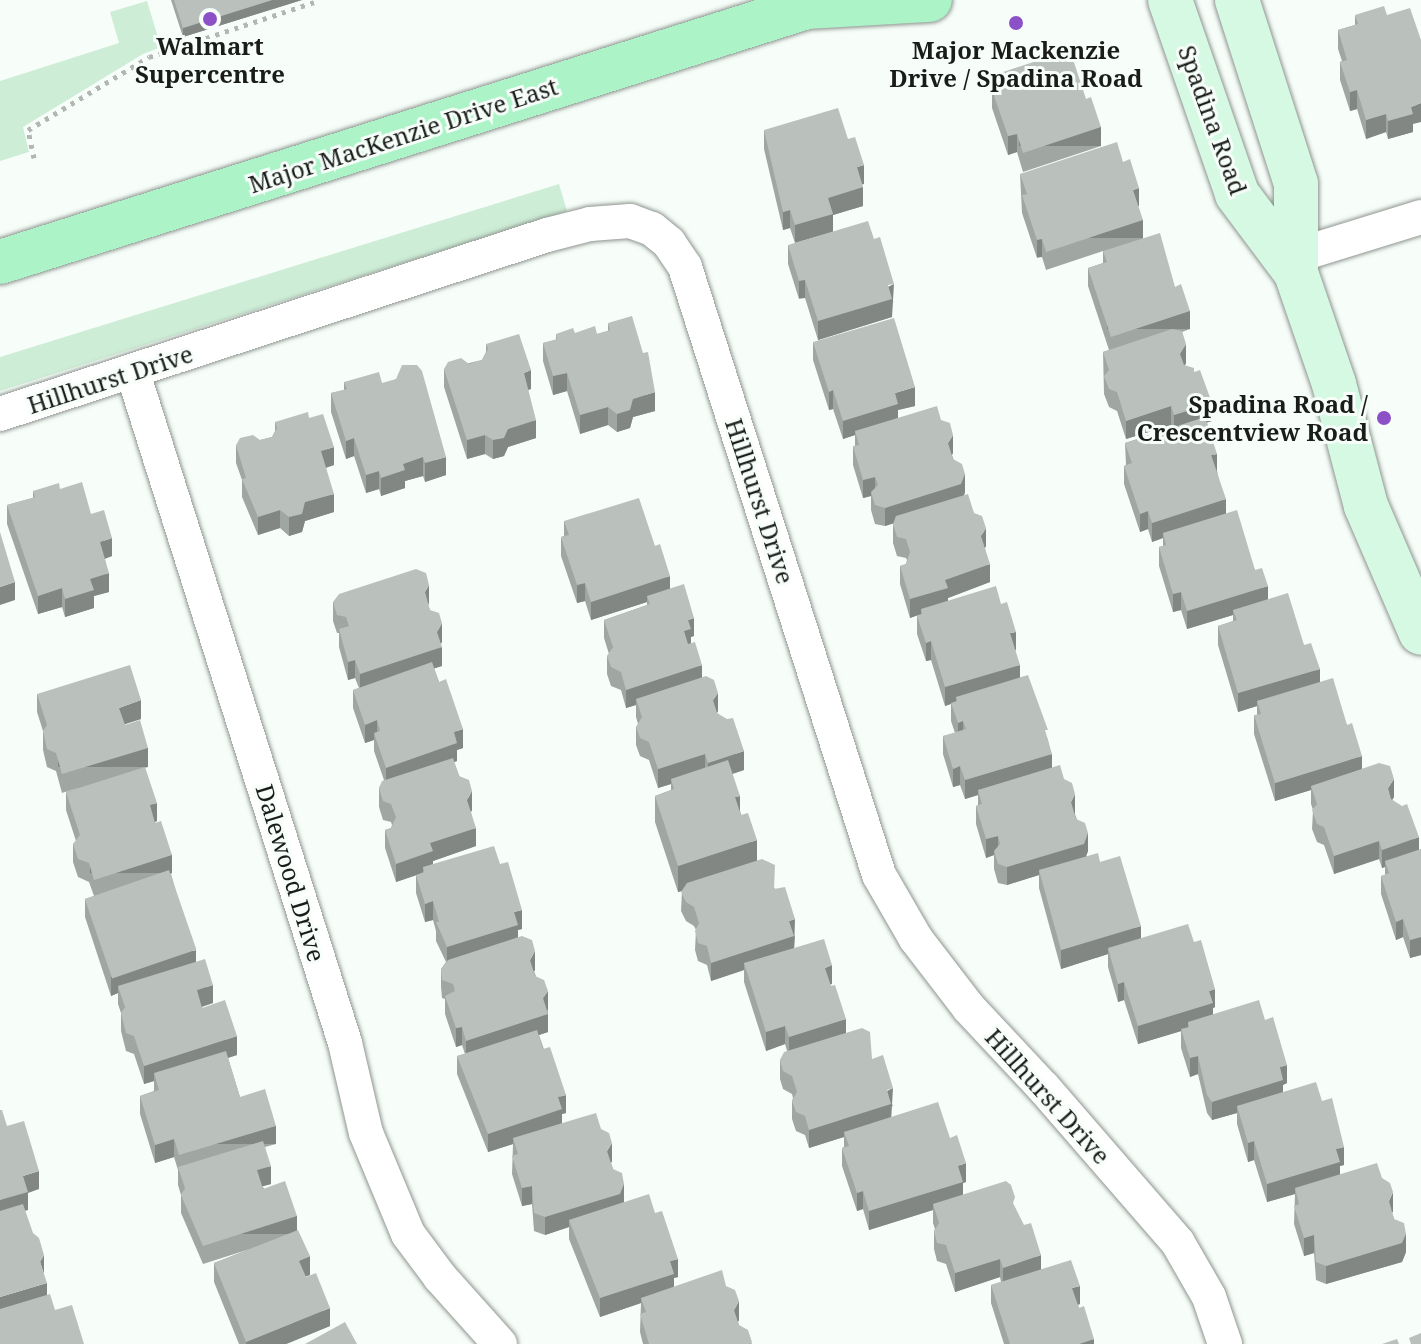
<!DOCTYPE html>
<html>
<head>
<meta charset="utf-8">
<style>
  body { margin:0 }
  #map { position:relative; width:1421px; height:1344px; overflow:hidden; background:#f7fef9; font-family:"Noto Serif",serif }
  div>[style] { position:absolute }
  [style*='--x'] { left:calc(var(--x)*1px); top:calc(var(--y)*1px); width:calc(var(--w)*1px); rotate:calc(var(--a)*1deg) }
  .green>* { inset:0; background:#cdedd6 }
  .path>* { height:5px; margin-top:-2.5px; transform-origin:0; background:repeating-linear-gradient(90deg,#b2b7b3 0 4px,transparent 0 10px) }
  .roads { filter:drop-shadow(0 0 2px #8f9590) drop-shadow(0 0 2px #8f9590) }
  .street>* { height:34px; margin:-17px; padding:0 17px; transform-origin:17px; border-radius:17px; background:#fff }
  .secondary>* { height:44px; margin:-22px; padding:0 22px; transform-origin:22px; border-radius:22px; background:#d6f9e3 }
  .primary>* { height:44px; margin:-22px; padding:0 22px; transform-origin:22px; border-radius:22px; background:#acf3c8 }
  .wall>* { inset:0; background:#a0a6a2 }
  .shaded-wall>* { inset:0; background:#828784; transform-origin:0 0 }
  .building>* { inset:0; background:#bac1bc; transform-origin:0 0 }
  .dots>* { width:22px; height:22px; translate:-50% -50%; box-sizing:border-box; border:4px solid #f7fef9; border-radius:50% }
  span { translate:-50% -50%; white-space:nowrap; text-align:center; line-height:1.15; -webkit-text-stroke:6px #f7fef9; paint-order:stroke }
  .poi-label { font-size:24px; color:#1a1c1a; font-weight:700 }
  .right { translate:-100% -50%; text-align:right }
  .street-label { font-size:24px; color:#1a1c1a }
</style>
</head>
<body>
<div id="map">
  <div class="green">
    <div style="clip-path:polygon(147px 1px,161px 47px,143px 54px,23px 127px,29px 152px,0 161px,0 81px,119px 43px,110px 12px)"></div>
    <div style="clip-path:polygon(559px 184px,567px 211px,0 391px,0 357px)"></div>
  </div>
  <div class="path">
    <div style="--x:34;--y:158;--w:29;--a:-102"></div>
    <div style="--x:28;--y:130;--w:141;--a:-31.1"></div>
    <div style="--x:149;--y:57;--w:174;--a:-18.4"></div>
  </div>
  <div class="roads">
    <div class="street">
      <div style="--x:1295;--y:256;--w:132;--a:-17.2"></div>
      <div style="--x:133;--y:373;--w:703;--a:72.44"></div>
      <div style="--x:345;--y:1043;--w:92;--a:76.9"></div>
      <div style="--x:366;--y:1133;--w:109;--a:67.4"></div>
      <div style="--x:408;--y:1234;--w:54;--a:53.3"></div>
      <div style="--x:440;--y:1277;--w:90;--a:48.2"></div>
      <div style="--x:0;--y:414;--w:576;--a:-18.12"></div>
      <div style="--x:547;--y:235;--w:44;--a:-14.3"></div>
      <div style="--x:590;--y:224;--w:40;--a:-4.3"></div>
      <div style="--x:630;--y:221;--w:23;--a:20"></div>
      <div style="--x:652;--y:229;--w:22;--a:39"></div>
      <div style="--x:669;--y:243;--w:29;--a:56"></div>
      <div style="--x:685;--y:267;--w:638;--a:72.3"></div>
      <div style="--x:879;--y:875;--w:74;--a:60"></div>
      <div style="--x:916;--y:939;--w:87;--a:52.5"></div>
      <div style="--x:969;--y:1008;--w:108;--a:46.9"></div>
      <div style="--x:1043;--y:1087;--w:206;--a:49.1"></div>
      <div style="--x:1178;--y:1243;--w:62;--a:60.1"></div>
      <div style="--x:1209;--y:1297;--w:50;--a:71.2"></div>
    </div>
    <div class="secondary">
      <div style="--x:1170;--y:0;--w:205;--a:70.9"></div>
      <div style="--x:1237;--y:194;--w:99;--a:53.2"></div>
      <div style="--x:1296;--y:273;--w:117;--a:71.1"></div>
      <div style="--x:1334;--y:384;--w:126;--a:75.3"></div>
      <div style="--x:1366;--y:506;--w:138;--a:66.6"></div>
      <div style="--x:1237;--y:0;--w:193;--a:72.2"></div>
      <div style="--x:1296;--y:184;--w:89;--a:90"></div>
    </div>
    <div class="primary">
      <div style="--x:0;--y:262;--w:846;--a:-17.54"></div>
      <div style="--x:807;--y:7;--w:123;--a:-3.3"></div>
    </div>
  </div>
  <div class="wall">
    <div style="clip-path:polygon(171px 0,302px 0,183px 37px)"></div>
    <div style="clip-path:polygon(1355px 15px,1413px 124px,1413px 132px,1388px 139px,1386px 132px,1366px 139px,1357px 109px,1350px 111px,1340px 80px,1340px 62px,1342px 61px,1338px 49px,1338px 30px,1355px 25px)"></div>
    <div style="clip-path:polygon(997px 74px,1101px 146px,1023px 172px,1017px 152px,1008px 155px,992px 108px,992px 90px,997px 88px)"></div>
    <div style="clip-path:polygon(764px 130px,848px 139px,864px 184px,862px 184px,863px 206px,833px 215px,795px 243px,790px 228px,783px 230px,764px 149px)"></div>
    <div style="clip-path:polygon(1123px 162px,1139px 206px,1138px 206px,1143px 238px,1175px 287px,1190px 329px,1182px 332px,1186px 363px,1185px 365px,1212px 421px,1207px 422px,1226px 514px,1255px 570px,1268px 599px,1304px 645px,1320px 682px,1347px 725px,1362px 769px,1394px 797px,1392px 800px,1419px 850px,1421px 849px,1421px 955px,1410px 958px,1403px 937px,1396px 940px,1381px 894px,1381px 876px,1385px 875px,1385px 867px,1382px 868px,1379px 859px,1334px 874px,1324px 845px,1317px 842px,1312px 829px,1313px 810px,1311px 804px,1311px 790px,1275px 801px,1254px 734px,1254px 715px,1257px 715px,1257px 706px,1238px 712px,1218px 645px,1218px 626px,1233px 621px,1233px 615px,1187px 629px,1181px 610px,1173px 612px,1159px 566px,1159px 547px,1163px 546px,1163px 538px,1152px 542px,1148px 529px,1140px 532px,1124px 484px,1124px 466px,1126px 465px,1125px 443px,1172px 428px,1171px 425px,1126px 439px,1117px 411px,1109px 407px,1104px 394px,1103px 352px,1109px 350px,1088px 286px,1088px 268px,1103px 263px,1103px 251px,1046px 270px,1042px 257px,1037px 258px,1022px 213px,1020px 174px)"></div>
    <div style="clip-path:polygon(788px 245px,894px 302px,892px 302px,892px 317px,818px 340px,805px 298px,799px 299px,788px 264px)"></div>
    <div style="clip-path:polygon(608px 323px,655px 411px,633px 417px,630px 428px,617px 432px,608px 425px,580px 434px,567px 391px,553px 395px,543px 361px,543px 343px,556px 340px,556px 334px,575px 333px,597px 334px,608px 331px)"></div>
    <div style="clip-path:polygon(813px 342px,915px 406px,898px 410px,898px 418px,953px 453px,952px 455px,965px 492px,964px 496px,974px 513px,986px 546px,985px 548px,990px 582px,948px 598px,948px 601px,1016px 650px,1015px 650px,1020px 677px,1048px 740px,1052px 768px,1075px 813px,1075px 814px,1088px 851px,1086px 856px,1100px 862px,1141px 938px,1215px 1007px,1213px 1008px,1213px 1014px,1265px 1020px,1287px 1083px,1283px 1085px,1283px 1092px,1322px 1101px,1344px 1165px,1340px 1166px,1340px 1174px,1393px 1211px,1392px 1213px,1406px 1252px,1402px 1262px,1326px 1284px,1316px 1280px,1314px 1253px,1304px 1256px,1294px 1224px,1295px 1194px,1267px 1202px,1254px 1160px,1248px 1162px,1237px 1124px,1237px 1113px,1212px 1120px,1207px 1113px,1198px 1074px,1190px 1077px,1181px 1048px,1181px 1031px,1138px 1044px,1124px 1000px,1118px 1002px,1108px 967px,1108px 954px,1061px 969px,1039px 888px,1039px 875px,1007px 885px,998px 883px,994px 869px,994px 855px,986px 858px,976px 824px,976px 806px,978px 805px,978px 795px,965px 799px,960px 785px,953px 787px,943px 754px,943px 736px,955px 733px,951px 721px,951px 704px,945px 706px,931px 660px,926px 661px,917px 634px,917px 616px,921px 614px,910px 618px,900px 584px,900px 566px,906px 564px,907px 560px,906px 558px,897px 556px,893px 543px,893px 523px,885px 526px,875px 524px,871px 510px,871px 496px,863px 498px,853px 465px,853px 446px,855px 446px,855px 435px,843px 439px,833px 409px,829px 410px,813px 360px)"></div>
    <div style="clip-path:polygon(486px 344px,531px 389px,528px 390px,536px 438px,508px 447px,504px 456px,493px 459px,485px 454px,467px 459px,444px 387px,444px 369px,482px 360px,486px 352px)"></div>
    <div style="clip-path:polygon(344px 382px,382px 383px,446px 475px,425px 482px,423px 476px,405px 481px,405px 488px,381px 496px,379px 489px,366px 493px,354px 456px,346px 459px,331px 412px,331px 393px,344px 390px)"></div>
    <div style="clip-path:polygon(309px 418px,334px 465px,326px 468px,334px 512px,305px 521px,302px 532px,289px 536px,280px 528px,258px 535px,242px 497px,242px 480px,236px 463px,236px 445px,260px 440px,272px 437px,275px 431px,275px 422px)"></div>
    <div style="clip-path:polygon(60px 489px,91px 514px,112px 556px,105px 559px,109px 592px,94px 596px,94px 608px,65px 617px,62px 607px,38px 614px,7px 524px,7px 505px,33px 498px,33px 491px)"></div>
    <div style="clip-path:polygon(564px 521px,655px 546px,670px 589px,694px 636px,691px 637px,691px 643px,702px 677px,718px 711px,717px 713px,744px 770px,732px 774px,740px 811px,757px 860px,775px 889px,795px 937px,794px 948px,832px 984px,830px 984px,846px 1033px,872px 1059px,893px 1106px,891px 1107px,891px 1117px,950px 1138px,966px 1182px,963px 1183px,963px 1195px,1015px 1208px,1041px 1269px,1080px 1304px,1078px 1305px,1094px 1344px,1004px 1344px,991px 1303px,991px 1285px,1001px 1282px,1000px 1277px,955px 1292px,946px 1264px,937px 1261px,934px 1249px,934px 1231px,935px 1229px,933px 1223px,933px 1210px,869px 1230px,863px 1209px,857px 1211px,842px 1166px,842px 1148px,844px 1147px,844px 1137px,809px 1148px,805px 1135px,796px 1131px,792px 1119px,792px 1101px,793px 1098px,792px 1094px,783px 1089px,780px 1079px,780px 1060px,787px 1051px,785px 1044px,766px 1051px,744px 982px,744px 970px,711px 981px,707px 965px,698px 961px,695px 950px,696px 930px,694px 926px,686px 921px,681px 911px,682px 891px,678px 892px,655px 822px,655px 796px,671px 790px,671px 784px,658px 788px,649px 760px,640px 756px,636px 745px,636px 727px,638px 724px,636px 717px,636px 705px,626px 708px,621px 690px,611px 686px,607px 674px,607px 656px,609px 654px,604px 638px,604px 620px,647px 605px,647px 602px,591px 620px,585px 601px,577px 603px,561px 556px,561px 537px,564px 536px)"></div>
    <div style="clip-path:polygon(333px 602px,429px 603px,428px 605px,442px 642px,441px 643px,442px 666px,434px 668px,463px 748px,457px 750px,457px 761px,454px 762px,472px 810px,471px 812px,476px 846px,433px 861px,433px 864px,522px 929px,518px 930px,518px 937px,535px 970px,534px 971px,548px 1009px,548px 1032px,539px 1035px,566px 1113px,562px 1114px,562px 1123px,612px 1161px,611px 1163px,624px 1202px,678px 1277px,674px 1278px,674px 1287px,739px 1320px,738px 1322px,739px 1325px,752px 1344px,643px 1344px,640px 1332px,641px 1303px,600px 1317px,569px 1239px,569px 1227px,545px 1235px,534px 1231px,532px 1204px,522px 1206px,512px 1174px,513px 1144px,488px 1152px,457px 1074px,457px 1056px,465px 1054px,462px 1045px,456px 1047px,445px 1014px,445px 999px,442px 998px,441px 987px,441px 969px,446px 962px,436px 941px,436px 931px,433px 920px,425px 922px,416px 893px,416px 875px,396px 882px,385px 848px,385px 830px,391px 828px,392px 825px,391px 822px,383px 820px,379px 807px,379px 788px,384px 780px,374px 751px,374px 740px,365px 743px,353px 708px,353px 690px,359px 688px,355px 678px,348px 680px,339px 647px,339px 633px,337px 633px,333px 621px)"></div>
    <div style="clip-path:polygon(37px 694px,141px 719px,125px 724px,148px 767px,145px 768px,157px 821px,155px 822px,172px 873px,171px 874px,196px 962px,213px 1003px,202px 1007px,237px 1055px,228px 1058px,240px 1097px,276px 1144px,265px 1147px,271px 1184px,262px 1186px,297px 1230px,310px 1275px,305px 1276px,330px 1326px,286px 1344px,239px 1344px,214px 1282px,214px 1263px,250px 1249px,203px 1264px,181px 1213px,181px 1195px,178px 1185px,178px 1170px,174px 1157px,155px 1163px,140px 1114px,140px 1096px,154px 1091px,154px 1081px,144px 1084px,134px 1054px,126px 1051px,121px 1031px,121px 1013px,118px 1004px,118px 993px,111px 996px,85px 917px,85px 899px,94px 896px,89px 882px,78px 877px,73px 862px,73px 844px,76px 841px,66px 810px,66px 792px,80px 787px,62px 793px,56px 771px,47px 767px,43px 750px,43px 731px,37px 712px)"></div>
  </div>
  <div class="shaded-wall">
    <div style="clip-path:polygon(272px 0,302px 0,183px 37px,183px 28px)"></div>
    <div style="clip-path:polygon(1357px 90px,1357px 109px,1350px 111px,1350px 92px)"></div>
    <div style="clip-path:polygon(1421px 103px,1421px 122px,1413px 124px,1413px 132px,1388px 139px,1388px 121px,1411px 107px)"></div>
    <div style="clip-path:polygon(1386px 114px,1386px 132px,1366px 139px,1366px 120px)"></div>
    <div style="left:1101px;top:127px;width:19px;height:82px;rotate:90deg"></div>
    <div style="clip-path:polygon(1017px 134px,1017px 152px,1008px 155px,1008px 136px)"></div>
    <div style="clip-path:polygon(864px 165px,864px 184px,857px 186px,857px 167px)"></div>
    <div style="clip-path:polygon(863px 187px,863px 206px,833px 215px,833px 232px,795px 243px,795px 225px,828px 198px)"></div>
    <div style="clip-path:polygon(1139px 188px,1139px 206px,1133px 208px,1133px 190px)"></div>
    <div style="clip-path:polygon(790px 210px,790px 228px,783px 230px,783px 212px)"></div>
    <div style="left:1143px;top:220px;width:18px;height:102px;rotate:90deg"></div>
    <div style="left:1042px;top:239px;width:18px;height:5px;rotate:90deg"></div>
    <div style="left:805px;top:280px;width:18px;height:6px;rotate:90deg"></div>
    <div style="clip-path:polygon(894px 284px,892px 317px,818px 340px,818px 321px)"></div>
    <div style="left:1190px;top:311px;width:18px;height:83px;rotate:90deg"></div>
    <div style="clip-path:polygon(1186px 344px,1186px 363px,1180px 372px,1180px 354px)"></div>
    <div style="clip-path:polygon(531px 370px,531px 389px,524px 391px,524px 373px)"></div>
    <div style="clip-path:polygon(567px 373px,567px 391px,553px 395px,553px 376px)"></div>
    <div style="clip-path:polygon(915px 387px,915px 406px,898px 410px,898px 422px,855px 431px,855px 435px,843px 439px,843px 421px,895px 393px)"></div>
    <div style="clip-path:polygon(833px 390px,833px 409px,829px 410px,829px 392px)"></div>
    <div style="clip-path:polygon(655px 392px,655px 411px,633px 417px,630px 428px,617px 432px,617px 414px,633px 399px)"></div>
    <div style="clip-path:polygon(1212px 403px,1212px 421px,1174px 433px,1174px 415px)"></div>
    <div style="clip-path:polygon(1171px 406px,1171px 425px,1126px 439px,1126px 421px)"></div>
    <div style="clip-path:polygon(608px 407px,608px 425px,580px 434px,580px 415px)"></div>
    <div style="clip-path:polygon(536px 420px,536px 438px,508px 447px,504px 456px,493px 459px,493px 440px,508px 429px)"></div>
    <div style="clip-path:polygon(485px 435px,485px 454px,467px 459px,467px 440px)"></div>
    <div style="clip-path:polygon(953px 435px,953px 453px,948px 461px,948px 443px)"></div>
    <div style="clip-path:polygon(354px 438px,354px 456px,346px 459px,346px 441px)"></div>
    <div style="clip-path:polygon(334px 447px,334px 465px,321px 469px,321px 451px)"></div>
    <div style="clip-path:polygon(1217px 454px,1217px 472px,1211px 455px)"></div>
    <div style="clip-path:polygon(423px 457px,423px 476px,405px 481px,405px 488px,381px 496px,381px 478px,403px 464px)"></div>
    <div style="clip-path:polygon(446px 457px,446px 475px,425px 482px,425px 463px)"></div>
    <div style="clip-path:polygon(379px 471px,379px 489px,366px 493px,366px 475px)"></div>
    <div style="clip-path:polygon(965px 474px,965px 492px,961px 503px,885px 526px,885px 508px)"></div>
    <div style="clip-path:polygon(875px 477px,875px 495px,871px 492px,871px 496px,863px 498px,863px 480px)"></div>
    <div style="clip-path:polygon(334px 494px,334px 512px,305px 521px,302px 532px,289px 536px,289px 517px,305px 502px)"></div>
    <div style="clip-path:polygon(1226px 499px,1226px 518px,1163px 533px,1163px 538px,1152px 542px,1152px 523px)"></div>
    <div style="clip-path:polygon(280px 510px,280px 528px,258px 535px,258px 517px)"></div>
    <div style="clip-path:polygon(1148px 511px,1148px 529px,1140px 532px,1140px 514px)"></div>
    <div style="clip-path:polygon(986px 528px,986px 546px,981px 554px,981px 536px)"></div>
    <div style="clip-path:polygon(112px 538px,112px 556px,100px 560px,100px 542px)"></div>
    <div style="clip-path:polygon(990px 564px,990px 582px,948px 598px,948px 606px,921px 609px,921px 614px,910px 618px,910px 599px,945px 580px)"></div>
    <div style="clip-path:polygon(109px 573px,109px 592px,94px 596px,94px 608px,65px 617px,65px 599px,90px 579px)"></div>
    <div style="clip-path:polygon(670px 576px,670px 595px,647px 596px,647px 602px,591px 620px,591px 602px)"></div>
    <div style="clip-path:polygon(15px 582px,15px 600px,0 605px,0 587px)"></div>
    <div style="clip-path:polygon(585px 583px,585px 601px,577px 603px,577px 585px)"></div>
    <div style="clip-path:polygon(429px 585px,429px 603px,425px 611px,425px 592px)"></div>
    <div style="clip-path:polygon(1268px 586px,1268px 604px,1233px 610px,1233px 615px,1187px 629px,1187px 611px)"></div>
    <div style="clip-path:polygon(62px 588px,62px 607px,38px 614px,38px 596px)"></div>
    <div style="clip-path:polygon(1181px 592px,1181px 610px,1173px 612px,1173px 594px)"></div>
    <div style="clip-path:polygon(694px 618px,694px 636px,691px 637px,691px 647px,684px 650px,684px 631px,688px 620px)"></div>
    <div style="clip-path:polygon(442px 623px,442px 642px,438px 649px,442px 647px,442px 666px,360px 692px,360px 674px,437px 632px)"></div>
    <div style="clip-path:polygon(1016px 632px,1016px 650px,1010px 652px,1010px 633px)"></div>
    <div style="clip-path:polygon(931px 641px,931px 660px,926px 661px,926px 643px)"></div>
    <div style="clip-path:polygon(355px 660px,355px 678px,348px 680px,348px 662px)"></div>
    <div style="clip-path:polygon(702px 665px,702px 684px,636px 699px,636px 705px,626px 708px,626px 690px)"></div>
    <div style="clip-path:polygon(1020px 665px,1020px 683px,956px 697px,956px 702px,945px 706px,945px 687px)"></div>
    <div style="clip-path:polygon(1320px 669px,1320px 687px,1257px 701px,1257px 706px,1238px 712px,1238px 693px)"></div>
    <div style="clip-path:polygon(718px 693px,718px 711px,713px 719px,713px 700px)"></div>
    <div style="clip-path:polygon(141px 700px,141px 719px,119px 726px,119px 708px)"></div>
    <div style="clip-path:polygon(377px 720px,377px 739px,374px 733px,374px 740px,365px 743px,365px 725px)"></div>
    <div style="clip-path:polygon(963px 721px,963px 739px,958px 741px,958px 723px)"></div>
    <div style="clip-path:polygon(463px 729px,463px 748px,457px 750px,457px 761px,386px 786px,386px 768px,454px 732px)"></div>
    <div style="left:148px;top:748px;width:19px;height:90px;rotate:90deg"></div>
    <div style="clip-path:polygon(744px 751px,744px 770px,708px 782px,708px 763px)"></div>
    <div style="clip-path:polygon(705px 754px,705px 773px,671px 779px,671px 784px,658px 788px,658px 769px)"></div>
    <div style="clip-path:polygon(1052px 754px,1052px 772px,978px 790px,978px 795px,965px 799px,965px 780px)"></div>
    <div style="clip-path:polygon(1362px 756px,1362px 774px,1311px 786px,1311px 790px,1275px 801px,1275px 783px)"></div>
    <div style="clip-path:polygon(960px 766px,960px 785px,953px 787px,953px 769px)"></div>
    <div style="clip-path:polygon(1394px 779px,1394px 797px,1388px 807px,1388px 788px)"></div>
    <div style="clip-path:polygon(472px 791px,472px 810px,467px 819px,467px 800px)"></div>
    <div style="clip-path:polygon(1075px 794px,1075px 813px,1071px 820px,1071px 802px)"></div>
    <div style="clip-path:polygon(740px 796px,740px 823px,735px 797px)"></div>
    <div style="clip-path:polygon(157px 803px,157px 821px,150px 824px,150px 805px)"></div>
    <div style="clip-path:polygon(476px 828px,476px 846px,433px 861px,433px 870px,423px 867px,423px 873px,396px 882px,396px 864px,430px 843px)"></div>
    <div style="clip-path:polygon(1088px 833px,1088px 851px,1084px 862px,1039px 870px,1039px 875px,1007px 885px,1007px 867px)"></div>
    <div style="clip-path:polygon(998px 836px,998px 854px,994px 851px,994px 855px,986px 858px,986px 839px)"></div>
    <div style="clip-path:polygon(1419px 837px,1419px 855px,1385px 861px,1385px 867px,1382px 868px,1382px 850px)"></div>
    <div style="clip-path:polygon(757px 840px,757px 867px,678px 892px,678px 866px)"></div>
    <div style="clip-path:polygon(1379px 841px,1379px 859px,1334px 874px,1334px 856px)"></div>
    <div style="left:172px;top:855px;width:18px;height:82px;rotate:90deg"></div>
    <div style="clip-path:polygon(433px 901px,433px 920px,425px 922px,425px 904px)"></div>
    <div style="clip-path:polygon(522px 910px,522px 929px,518px 930px,518px 943px,447px 965px,447px 947px,514px 912px)"></div>
    <div style="clip-path:polygon(795px 919px,794px 954px,744px 963px,744px 970px,711px 981px,711px 963px,789px 921px)"></div>
    <div style="clip-path:polygon(1403px 919px,1403px 937px,1396px 940px,1396px 922px)"></div>
    <div style="clip-path:polygon(1141px 926px,1141px 944px,1108px 948px,1108px 954px,1061px 969px,1061px 950px)"></div>
    <div style="clip-path:polygon(1421px 937px,1421px 955px,1410px 958px,1410px 940px)"></div>
    <div style="clip-path:polygon(196px 950px,196px 968px,118px 986px,118px 993px,111px 996px,111px 977px)"></div>
    <div style="clip-path:polygon(535px 951px,535px 970px,530px 978px,530px 960px)"></div>
    <div style="clip-path:polygon(832px 965px,832px 984px,825px 986px,825px 968px)"></div>
    <div style="clip-path:polygon(1124px 982px,1124px 1000px,1118px 1002px,1118px 984px)"></div>
    <div style="clip-path:polygon(213px 985px,213px 1003px,197px 1008px,197px 990px)"></div>
    <div style="clip-path:polygon(1215px 989px,1215px 1007px,1213px 1008px,1213px 1021px,1188px 1022px,1188px 1029px,1138px 1044px,1138px 1026px,1209px 991px)"></div>
    <div style="clip-path:polygon(548px 991px,548px 1009px,543px 1015px,548px 1014px,548px 1032px,466px 1059px,466px 1041px,543px 998px)"></div>
    <div style="clip-path:polygon(846px 1019px,846px 1038px,789px 1056px,789px 1037px)"></div>
    <div style="clip-path:polygon(785px 1026px,785px 1044px,766px 1051px,766px 1032px)"></div>
    <div style="clip-path:polygon(462px 1027px,462px 1045px,456px 1047px,456px 1028px)"></div>
    <div style="clip-path:polygon(237px 1036px,237px 1055px,156px 1080px,154px 1073px,154px 1081px,144px 1084px,144px 1066px)"></div>
    <div style="clip-path:polygon(1198px 1056px,1198px 1074px,1190px 1077px,1190px 1058px)"></div>
    <div style="clip-path:polygon(1287px 1065px,1287px 1083px,1283px 1085px,1283px 1099px,1237px 1106px,1237px 1113px,1212px 1120px,1212px 1102px,1280px 1067px)"></div>
    <div style="clip-path:polygon(893px 1088px,891px 1122px,844px 1132px,844px 1137px,809px 1148px,809px 1130px)"></div>
    <div style="clip-path:polygon(566px 1095px,566px 1113px,562px 1114px,562px 1128px,513px 1138px,513px 1144px,488px 1152px,488px 1134px,558px 1097px)"></div>
    <div style="left:276px;top:1126px;width:18px;height:101px;rotate:90deg"></div>
    <div style="clip-path:polygon(174px 1139px,174px 1157px,155px 1163px,155px 1145px)"></div>
    <div style="clip-path:polygon(1254px 1141px,1254px 1160px,1248px 1162px,1248px 1143px)"></div>
    <div style="clip-path:polygon(612px 1143px,612px 1161px,607px 1170px,607px 1151px)"></div>
    <div style="clip-path:polygon(1344px 1147px,1344px 1165px,1340px 1166px,1340px 1180px,1295px 1188px,1295px 1194px,1267px 1202px,1267px 1184px,1336px 1149px)"></div>
    <div style="clip-path:polygon(966px 1163px,966px 1182px,963px 1183px,963px 1200px,933px 1204px,933px 1210px,869px 1230px,869px 1211px,958px 1166px)"></div>
    <div style="clip-path:polygon(271px 1166px,271px 1184px,257px 1188px,257px 1170px)"></div>
    <div style="clip-path:polygon(39px 1171px,39px 1189px,28px 1193px,28px 1210px,0 1218px,0 1200px,23px 1176px)"></div>
    <div style="clip-path:polygon(624px 1184px,624px 1202px,569px 1220px,569px 1227px,545px 1235px,545px 1217px)"></div>
    <div style="clip-path:polygon(532px 1186px,532px 1204px,522px 1206px,522px 1188px)"></div>
    <div style="clip-path:polygon(863px 1191px,863px 1209px,857px 1211px,857px 1193px)"></div>
    <div style="clip-path:polygon(1393px 1192px,1393px 1211px,1389px 1220px,1389px 1201px)"></div>
    <div style="left:297px;top:1216px;width:18px;height:99px;rotate:90deg"></div>
    <div style="clip-path:polygon(1406px 1234px,1406px 1252px,1402px 1262px,1326px 1284px,1326px 1266px)"></div>
    <div style="clip-path:polygon(1314px 1235px,1314px 1253px,1304px 1256px,1304px 1238px)"></div>
    <div style="clip-path:polygon(44px 1255px,44px 1274px,40px 1262px)"></div>
    <div style="clip-path:polygon(1041px 1255px,1041px 1274px,1003px 1286px,1003px 1268px)"></div>
    <div style="clip-path:polygon(310px 1256px,310px 1275px,299px 1279px,299px 1261px)"></div>
    <div style="clip-path:polygon(678px 1259px,678px 1277px,674px 1278px,674px 1292px,641px 1298px,641px 1303px,600px 1317px,600px 1298px,670px 1261px)"></div>
    <div style="clip-path:polygon(1000px 1259px,1000px 1277px,955px 1292px,955px 1273px)"></div>
    <div style="clip-path:polygon(47px 1283px,47px 1301px,0 1315px,0 1297px)"></div>
    <div style="clip-path:polygon(1080px 1286px,1080px 1304px,1072px 1306px,1072px 1288px)"></div>
    <div style="clip-path:polygon(739px 1301px,739px 1320px,734px 1328px,734px 1310px)"></div>
    <div style="clip-path:polygon(330px 1308px,330px 1326px,286px 1344px,246px 1344px,246px 1342px)"></div>
    <div style="clip-path:polygon(1094px 1339px,1094px 1344px,1079px 1344px)"></div>
  </div>
  <div class="building">
    <div style="clip-path:polygon(174px 0,272px 0,183px 28px)"></div>
    <div style="clip-path:polygon(1384px 6px,1387px 15px,1410px 8px,1421px 40px,1421px 103px,1411px 107px,1413px 114px,1388px 121px,1386px 114px,1366px 120px,1357px 90px,1350px 92px,1340px 62px,1347px 60px,1338px 30px,1358px 24px,1355px 15px)"></div>
    <div style="clip-path:polygon(1070px 50px,1086px 99px,1091px 97px,1101px 127px,1023px 153px,1017px 134px,1008px 136px,992px 90px,1001px 87px,997px 74px)"></div>
    <div style="clip-path:polygon(838px 108px,848px 139px,855px 137px,864px 165px,857px 167px,863px 187px,828px 198px,833px 214px,795px 225px,790px 210px,783px 212px,764px 130px)"></div>
    <div style="clip-path:polygon(1117px 142px,1123px 162px,1130px 159px,1139px 188px,1133px 190px,1143px 220px,1046px 252px,1042px 239px,1037px 240px,1022px 195px,1027px 194px,1020px 174px)"></div>
    <div style="clip-path:polygon(868px 221px,874px 239px,880px 237px,894px 284px,888px 285px,892px 299px,818px 321px,805px 280px,799px 281px,788px 245px)"></div>
    <div style="clip-path:polygon(1160px 233px,1175px 287px,1181px 284px,1190px 311px,1111px 337px,1088px 268px,1107px 262px,1103px 251px)"></div>
    <div style="clip-path:polygon(632px 316px,643px 353px,648px 352px,655px 392px,633px 399px,630px 410px,617px 414px,608px 407px,580px 415px,567px 373px,553px 376px,543px 343px,557px 339px,556px 334px,573px 328px,575px 333px,595px 326px,597px 334px,610px 330px,608px 323px)"></div>
    <div style="clip-path:polygon(894px 318px,915px 387px,895px 393px,898px 404px,843px 421px,833px 390px,829px 392px,813px 342px)"></div>
    <div style="clip-path:polygon(1172px 329px,1182px 331px,1186px 344px,1180px 354px,1184px 365px,1194px 368px,1194px 372px,1200px 370px,1212px 403px,1174px 415px,1171px 406px,1126px 421px,1117px 392px,1109px 389px,1104px 376px,1109px 370px,1103px 352px)"></div>
    <div style="clip-path:polygon(519px 334px,531px 370px,524px 373px,536px 420px,508px 429px,504px 438px,493px 440px,485px 435px,467px 440px,444px 369px,448px 362px,461px 358px,469px 364px,482px 360px,488px 349px,486px 344px)"></div>
    <div style="clip-path:polygon(402px 365px,417px 365px,422px 371px,446px 457px,425px 463px,423px 457px,403px 464px,405px 470px,381px 478px,379px 471px,366px 475px,354px 438px,346px 441px,331px 393px,347px 389px,344px 382px,379px 372px,382px 383px,396px 379px)"></div>
    <div style="clip-path:polygon(937px 406px,941px 420px,950px 423px,953px 435px,948px 443px,953px 459px,962px 464px,965px 474px,961px 484px,885px 508px,875px 505px,871px 492px,878px 485px,875px 477px,863px 480px,853px 446px,859px 445px,855px 431px)"></div>
    <div style="clip-path:polygon(308px 412px,309px 418px,323px 414px,334px 447px,321px 451px,334px 494px,305px 502px,302px 514px,289px 517px,280px 510px,258px 517px,242px 479px,246px 478px,236px 445px,240px 438px,253px 435px,260px 440px,272px 437px,277px 428px,275px 422px)"></div>
    <div style="clip-path:polygon(1205px 417px,1217px 454px,1211px 455px,1226px 499px,1152px 523px,1148px 511px,1140px 514px,1124px 466px,1132px 463px,1125px 443px)"></div>
    <div style="clip-path:polygon(82px 482px,91px 514px,104px 510px,112px 538px,100px 542px,109px 573px,90px 579px,94px 590px,65px 599px,62px 588px,38px 596px,7px 505px,35px 497px,33px 491px,59px 483px,60px 489px)"></div>
    <div style="clip-path:polygon(968px 494px,974px 513px,982px 516px,986px 528px,981px 536px,990px 564px,945px 580px,948px 588px,910px 599px,900px 566px,906px 564px,910px 552px,906px 539px,897px 537px,893px 524px,896px 516px)"></div>
    <div style="clip-path:polygon(639px 498px,655px 546px,660px 544px,670px 576px,591px 602px,585px 583px,577px 585px,561px 537px,569px 535px,564px 521px)"></div>
    <div style="clip-path:polygon(1237px 510px,1255px 570px,1262px 568px,1268px 586px,1187px 611px,1181px 592px,1173px 594px,1159px 547px,1166px 545px,1163px 533px)"></div>
    <div style="clip-path:polygon(0 532px,15px 582px,0 587px)"></div>
    <div style="clip-path:polygon(416px 569px,426px 573px,429px 585px,425px 592px,430px 610px,439px 613px,442px 623px,437px 632px,442px 647px,360px 674px,355px 660px,348px 662px,339px 629px,349px 626px,346px 617px,337px 615px,333px 602px,339px 594px)"></div>
    <div style="clip-path:polygon(684px 584px,694px 618px,688px 620px,691px 629px,684px 631px,688px 644px,695px 642px,702px 665px,626px 690px,621px 672px,611px 667px,607px 656px,613px 647px,604px 620px,650px 604px,647px 596px)"></div>
    <div style="clip-path:polygon(996px 586px,1001px 604px,1007px 602px,1016px 632px,1010px 633px,1020px 665px,945px 687px,931px 641px,926px 643px,917px 616px,922px 614px,921px 609px)"></div>
    <div style="clip-path:polygon(1288px 593px,1304px 645px,1311px 643px,1320px 669px,1238px 693px,1218px 626px,1237px 620px,1233px 610px)"></div>
    <div style="clip-path:polygon(432px 662px,439px 682px,446px 679px,463px 729px,454px 732px,457px 743px,386px 768px,374px 733px,380px 731px,377px 720px,365px 725px,353px 690px)"></div>
    <div style="clip-path:polygon(130px 665px,141px 700px,119px 708px,125px 725px,140px 720px,148px 748px,62px 774px,56px 753px,47px 749px,43px 731px,47px 725px,37px 694px)"></div>
    <div style="clip-path:polygon(1028px 675px,1048px 730px,1045px 730px,1052px 754px,965px 780px,960px 766px,953px 769px,943px 736px,966px 729px,963px 721px,958px 723px,951px 703px,957px 701px,956px 697px)"></div>
    <div style="clip-path:polygon(706px 676px,714px 680px,718px 693px,713px 700px,717px 713px,727px 719px,733px 718px,744px 751px,708px 763px,705px 754px,658px 769px,649px 742px,640px 738px,636px 727px,642px 717px,636px 699px)"></div>
    <div style="clip-path:polygon(1333px 678px,1347px 725px,1352px 723px,1362px 756px,1275px 783px,1254px 715px,1261px 714px,1257px 701px)"></div>
    <div style="clip-path:polygon(453px 758px,459px 776px,469px 780px,472px 791px,467px 800px,476px 828px,430px 843px,433px 851px,396px 864px,385px 830px,391px 828px,396px 817px,391px 804px,383px 801px,379px 788px,382px 781px)"></div>
    <div style="clip-path:polygon(728px 760px,740px 796px,735px 797px,741px 815px,748px 813px,757px 840px,678px 866px,655px 796px,674px 789px,671px 779px)"></div>
    <div style="clip-path:polygon(1379px 763px,1390px 766px,1394px 779px,1388px 788px,1391px 799px,1402px 806px,1407px 804px,1419px 837px,1382px 850px,1379px 841px,1334px 856px,1324px 827px,1317px 824px,1312px 810px,1317px 804px,1311px 786px)"></div>
    <div style="clip-path:polygon(1060px 765px,1064px 779px,1072px 783px,1075px 794px,1071px 802px,1076px 819px,1085px 823px,1088px 833px,1084px 844px,1007px 867px,998px 864px,994px 851px,1000px 844px,998px 836px,986px 839px,976px 806px,982px 804px,978px 790px)"></div>
    <div style="clip-path:polygon(145px 767px,157px 803px,150px 805px,155px 823px,161px 821px,172px 855px,94px 880px,89px 863px,78px 859px,73px 844px,80px 835px,66px 792px)"></div>
    <div style="clip-path:polygon(494px 846px,500px 864px,508px 862px,522px 910px,514px 912px,518px 925px,447px 947px,436px 922px,439px 922px,433px 901px,425px 904px,416px 875px,424px 872px,423px 867px)"></div>
    <div style="clip-path:polygon(1421px 849px,1421px 937px,1410px 940px,1403px 919px,1396px 922px,1381px 876px,1389px 873px,1385px 861px)"></div>
    <div style="clip-path:polygon(1098px 853px,1100px 862px,1120px 856px,1141px 926px,1061px 950px,1039px 870px)"></div>
    <div style="clip-path:polygon(762px 859px,775px 865px,774px 889px,785px 887px,795px 919px,789px 921px,794px 936px,711px 963px,707px 946px,698px 943px,695px 931px,699px 923px,694px 907px,686px 902px,681px 892px,687px 883px)"></div>
    <div style="left:169px;top:870px;width:84px;height:89px;rotate:71deg"></div>
    <div style="clip-path:polygon(1188px 924px,1194px 942px,1201px 940px,1215px 989px,1209px 991px,1213px 1003px,1138px 1026px,1124px 982px,1118px 984px,1108px 948px)"></div>
    <div style="clip-path:polygon(522px 936px,532px 940px,535px 951px,530px 960px,535px 976px,544px 980px,548px 991px,543px 998px,548px 1014px,466px 1041px,462px 1027px,456px 1028px,445px 996px,455px 991px,453px 984px,442px 980px,441px 969px,448px 960px)"></div>
    <div style="clip-path:polygon(824px 939px,832px 965px,825px 968px,831px 986px,835px 985px,846px 1019px,789px 1037px,785px 1026px,766px 1032px,744px 963px)"></div>
    <div style="clip-path:polygon(205px 959px,213px 985px,197px 990px,202px 1008px,225px 1000px,237px 1036px,144px 1066px,134px 1036px,126px 1033px,121px 1013px,125px 1007px,118px 986px)"></div>
    <div style="clip-path:polygon(1259px 1000px,1265px 1020px,1273px 1017px,1287px 1065px,1280px 1067px,1283px 1080px,1212px 1102px,1207px 1095px,1198px 1056px,1190px 1058px,1181px 1029px,1189px 1027px,1188px 1022px)"></div>
    <div style="clip-path:polygon(862px 1028px,870px 1032px,872px 1059px,883px 1055px,893px 1088px,887px 1090px,891px 1104px,809px 1130px,805px 1116px,796px 1112px,792px 1101px,797px 1092px,792px 1076px,783px 1071px,780px 1060px,784px 1052px)"></div>
    <div style="clip-path:polygon(537px 1030px,543px 1049px,550px 1047px,566px 1095px,558px 1097px,562px 1109px,488px 1134px,457px 1056px)"></div>
    <div style="clip-path:polygon(226px 1051px,240px 1097px,265px 1089px,276px 1126px,179px 1155px,174px 1139px,155px 1145px,140px 1096px,159px 1090px,154px 1073px)"></div>
    <div style="clip-path:polygon(1316px 1082px,1322px 1101px,1332px 1098px,1344px 1147px,1336px 1149px,1340px 1162px,1267px 1184px,1254px 1141px,1248px 1143px,1237px 1106px)"></div>
    <div style="clip-path:polygon(938px 1102px,950px 1138px,957px 1135px,966px 1163px,958px 1166px,963px 1182px,869px 1211px,863px 1191px,857px 1193px,842px 1148px,849px 1146px,844px 1132px)"></div>
    <div style="clip-path:polygon(0 1110px,2px 1110px,7px 1126px,24px 1121px,39px 1171px,23px 1176px,28px 1192px,0 1200px)"></div>
    <div style="clip-path:polygon(596px 1113px,601px 1129px,609px 1133px,612px 1143px,607px 1151px,613px 1169px,622px 1173px,624px 1184px,620px 1194px,545px 1217px,534px 1213px,532px 1186px,522px 1188px,512px 1156px,518px 1154px,513px 1138px)"></div>
    <div style="clip-path:polygon(263px 1141px,271px 1166px,257px 1170px,263px 1189px,285px 1181px,297px 1216px,203px 1246px,181px 1195px,185px 1188px,178px 1167px)"></div>
    <div style="clip-path:polygon(1377px 1163px,1382px 1178px,1390px 1183px,1393px 1192px,1389px 1201px,1394px 1219px,1404px 1223px,1406px 1234px,1402px 1243px,1326px 1266px,1316px 1262px,1314px 1235px,1304px 1238px,1294px 1206px,1299px 1204px,1295px 1188px)"></div>
    <div style="clip-path:polygon(1006px 1181px,1011px 1185px,1015px 1197px,1013px 1203px,1024px 1225px,1031px 1223px,1041px 1255px,1003px 1268px,1000px 1259px,955px 1273px,946px 1245px,937px 1243px,934px 1231px,939px 1223px,933px 1204px)"></div>
    <div style="clip-path:polygon(649px 1194px,655px 1213px,662px 1211px,678px 1259px,670px 1261px,674px 1274px,600px 1298px,569px 1220px)"></div>
    <div style="clip-path:polygon(23px 1204px,33px 1233px,39px 1238px,44px 1255px,40px 1262px,47px 1283px,0 1297px,0 1211px)"></div>
    <div style="clip-path:polygon(298px 1230px,310px 1256px,299px 1261px,306px 1277px,316px 1273px,330px 1308px,246px 1342px,214px 1263px)"></div>
    <div style="clip-path:polygon(1071px 1260px,1080px 1286px,1072px 1288px,1079px 1308px,1084px 1306px,1094px 1339px,1079px 1344px,1010px 1344px,991px 1285px)"></div>
    <div style="clip-path:polygon(722px 1270px,726px 1286px,735px 1290px,739px 1301px,734px 1310px,739px 1325px,748px 1330px,752px 1342px,750px 1344px,649px 1344px,640px 1314px,646px 1312px,641px 1298px)"></div>
    <div style="clip-path:polygon(50px 1294px,55px 1310px,72px 1305px,84px 1344px,0 1344px,0 1309px)"></div>
    <div style="clip-path:polygon(345px 1322px,357px 1344px,305px 1344px)"></div>
    <div style="clip-path:polygon(1421px 1333px,1421px 1344px,1411px 1344px,1409px 1338px)"></div>
    <div style="clip-path:polygon(1397px 1339px,1399px 1344px,1382px 1344px)"></div>
  </div>
  <div class="dots">
    <div style="left:210px;top:19px;background:#8d51c7"></div>
    <div style="left:1016px;top:23px;background:#8d51c7"></div>
    <div style="left:1384px;top:418px;background:#8d51c7"></div>
  </div>
  <div class="poi-label">
    <span style="left:210px;top:60px">Walmart<br>Supercentre</span>
    <span style="left:1016px;top:64px">Major Mackenzie<br>Drive / Spadina Road</span>
    <span class="right" style="left:1368px;top:418px">Spadina Road /<br>Crescentview Road</span>
  </div>
  <div class="street-label">
    <span style="left:1213px;top:120px;rotate:70deg">Spadina Road</span>
    <span style="left:403px;top:135px;rotate:-18deg">Major MacKenzie Drive East</span>
    <span style="left:110px;top:379px;rotate:-18deg">Hillhurst Drive</span>
    <span style="left:760px;top:501px;rotate:72deg">Hillhurst Drive</span>
    <span style="left:291px;top:873px;rotate:73deg">Dalewood Drive</span>
    <span style="left:1048px;top:1096px;rotate:48deg">Hillhurst Drive</span>
  </div>
</div>
</body>
</html>
